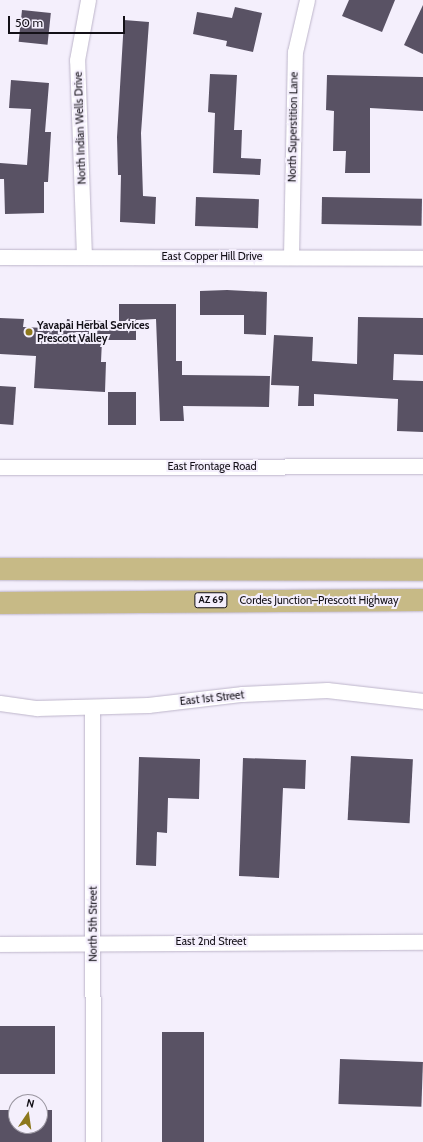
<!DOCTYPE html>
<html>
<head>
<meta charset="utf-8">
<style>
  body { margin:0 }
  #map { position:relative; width:423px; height:1142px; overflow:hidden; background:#f4effc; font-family:Cabin,sans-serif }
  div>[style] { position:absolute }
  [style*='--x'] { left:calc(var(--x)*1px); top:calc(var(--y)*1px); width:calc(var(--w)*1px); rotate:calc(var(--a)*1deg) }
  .building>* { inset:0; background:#595264; transform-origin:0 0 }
  .roads { filter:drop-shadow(0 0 1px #bdb5ca) drop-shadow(0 0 1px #bdb5ca) }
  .minor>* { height:15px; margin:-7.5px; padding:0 7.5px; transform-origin:7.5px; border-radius:7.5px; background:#fff }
  .primary>* { height:22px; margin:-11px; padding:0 11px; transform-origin:11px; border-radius:11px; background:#c7ba86 }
  .dots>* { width:11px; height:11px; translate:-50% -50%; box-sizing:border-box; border:2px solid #f4effc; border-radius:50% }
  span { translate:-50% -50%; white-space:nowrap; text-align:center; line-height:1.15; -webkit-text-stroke:4px #f4effc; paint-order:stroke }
  .shield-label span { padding:1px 3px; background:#f4effc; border:1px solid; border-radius:3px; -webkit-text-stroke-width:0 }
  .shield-label { font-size:10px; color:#131017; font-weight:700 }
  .street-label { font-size:11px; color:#131017 }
  .poi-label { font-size:11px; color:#131017; font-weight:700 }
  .left { translate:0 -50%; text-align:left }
  .north { position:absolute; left:8px; top:1094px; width:40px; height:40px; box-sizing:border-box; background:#f4effc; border:1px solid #9a96a0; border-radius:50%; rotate:13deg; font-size:11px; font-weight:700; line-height:16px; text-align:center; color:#131017 }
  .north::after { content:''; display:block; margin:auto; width:14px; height:18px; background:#8d781d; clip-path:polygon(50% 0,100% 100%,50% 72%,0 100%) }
  .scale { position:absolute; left:8px; top:16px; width:117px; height:18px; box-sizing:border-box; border:2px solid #131017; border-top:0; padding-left:5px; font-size:12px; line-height:14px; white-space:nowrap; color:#131017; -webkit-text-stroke:3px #f4effc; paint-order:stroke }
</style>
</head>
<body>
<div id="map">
  <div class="building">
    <div style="clip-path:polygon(349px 0,395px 0,382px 32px,342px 16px)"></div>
    <div style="clip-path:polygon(423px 5px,423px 54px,404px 45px)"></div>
    <div style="clip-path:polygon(235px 7px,262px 13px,253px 52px,226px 46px,227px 41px,193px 34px,197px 12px,232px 18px)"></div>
    <div style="left:22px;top:10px;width:29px;height:32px;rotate:6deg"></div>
    <div style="clip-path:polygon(124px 20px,149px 22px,141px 133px,143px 196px,156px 197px,155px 224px,120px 222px,121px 175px,118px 175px,117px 137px)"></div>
    <div style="clip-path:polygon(210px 74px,237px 75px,234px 130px,242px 130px,241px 158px,261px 159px,260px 175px,213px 173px,215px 113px,208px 112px)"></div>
    <div style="clip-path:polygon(327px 75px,423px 77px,423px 111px,370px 108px,370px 173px,345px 173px,346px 151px,333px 151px,334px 111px,326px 110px)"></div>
    <div style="clip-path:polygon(11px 80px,49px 83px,45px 132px,51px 132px,48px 182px,44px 182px,44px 213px,5px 214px,4px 179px,0 179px,0 163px,27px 165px,31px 109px,9px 108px)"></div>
    <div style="left:196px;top:197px;width:63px;height:29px;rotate:2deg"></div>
    <div style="left:322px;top:197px;width:100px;height:27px;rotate:1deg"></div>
    <div style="clip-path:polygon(227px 290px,267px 292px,266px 335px,244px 334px,244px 315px,200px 315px,200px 291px)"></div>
    <div style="clip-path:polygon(119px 304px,176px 304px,176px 361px,182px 361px,182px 375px,270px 376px,269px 407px,183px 406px,184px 421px,160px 421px,156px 319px,136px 320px,136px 340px,102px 340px,101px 362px,106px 362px,105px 392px,34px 388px,36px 356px,0 354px,0 318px,24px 319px,23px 327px,66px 329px,67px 319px,119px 322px)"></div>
    <div style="clip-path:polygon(358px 317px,423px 318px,423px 355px,394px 354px,393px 380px,423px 381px,423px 432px,397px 431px,398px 399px,314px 394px,314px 406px,298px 406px,299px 386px,271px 385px,274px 335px,313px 337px,312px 361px,357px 364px)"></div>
    <div style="left:0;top:386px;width:16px;height:38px;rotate:4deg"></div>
    <div style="left:108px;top:392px;width:28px;height:33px"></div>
    <div style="left:351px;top:756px;width:62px;height:64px;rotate:3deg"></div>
    <div style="clip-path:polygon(139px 757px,200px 759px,199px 799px,168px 798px,167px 833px,157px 832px,156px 866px,136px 865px)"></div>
    <div style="clip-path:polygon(243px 758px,306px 760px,305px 789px,283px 788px,279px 878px,239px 876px)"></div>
    <div style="left:0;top:1026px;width:55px;height:48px"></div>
    <div style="left:162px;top:1032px;width:42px;height:110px"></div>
    <div style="left:340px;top:1059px;width:83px;height:45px;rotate:2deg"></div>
    <div style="clip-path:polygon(0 1110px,16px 1110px,16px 1126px,40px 1126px,40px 1110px,52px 1110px,52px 1142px,0 1142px)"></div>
  </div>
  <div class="roads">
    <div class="minor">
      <div style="--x:291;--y:256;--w:204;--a:-88.9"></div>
      <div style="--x:295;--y:52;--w:53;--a:-77"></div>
      <div style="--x:0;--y:257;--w:423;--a:0.1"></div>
      <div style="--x:84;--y:257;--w:197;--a:-92"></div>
      <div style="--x:77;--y:60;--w:61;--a:-79.6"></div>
      <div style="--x:0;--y:467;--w:423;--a:-0.1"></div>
      <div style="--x:0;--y:703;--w:37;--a:8"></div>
      <div style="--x:37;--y:708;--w:111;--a:-1.5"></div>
      <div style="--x:148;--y:705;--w:95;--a:-6.7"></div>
      <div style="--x:242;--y:694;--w:85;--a:-2.7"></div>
      <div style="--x:327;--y:690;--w:97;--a:6.5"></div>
      <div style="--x:92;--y:707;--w:435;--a:89.9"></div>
      <div style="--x:0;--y:944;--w:423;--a:-0.3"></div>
    </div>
    <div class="primary">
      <div style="--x:0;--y:569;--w:423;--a:0.1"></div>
      <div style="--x:0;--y:603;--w:423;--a:-0.4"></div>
    </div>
  </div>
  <div class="dots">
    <div style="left:29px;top:332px;background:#8d781d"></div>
  </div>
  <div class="shield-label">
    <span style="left:211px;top:600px">AZ 69</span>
  </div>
  <div class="street-label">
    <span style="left:293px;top:127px;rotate:-89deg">North Superstition Lane</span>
    <span style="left:80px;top:128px;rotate:-92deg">North Indian Wells Drive</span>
    <span style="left:212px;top:256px">East Copper Hill Drive</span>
    <span style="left:212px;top:466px">East Frontage Road</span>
    <span style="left:319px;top:600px">Cordes Junction–Prescott Highway</span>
    <span style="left:212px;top:698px;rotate:-6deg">East 1st Street</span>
    <span style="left:93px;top:924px;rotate:-90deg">North 5th Street</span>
    <span style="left:211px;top:941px">East 2nd Street</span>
  </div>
  <div class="poi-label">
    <span class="left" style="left:37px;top:332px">Yavapai Herbal Services<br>Prescott Valley</span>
  </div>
  <div class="north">N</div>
  <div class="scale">50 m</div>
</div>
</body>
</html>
